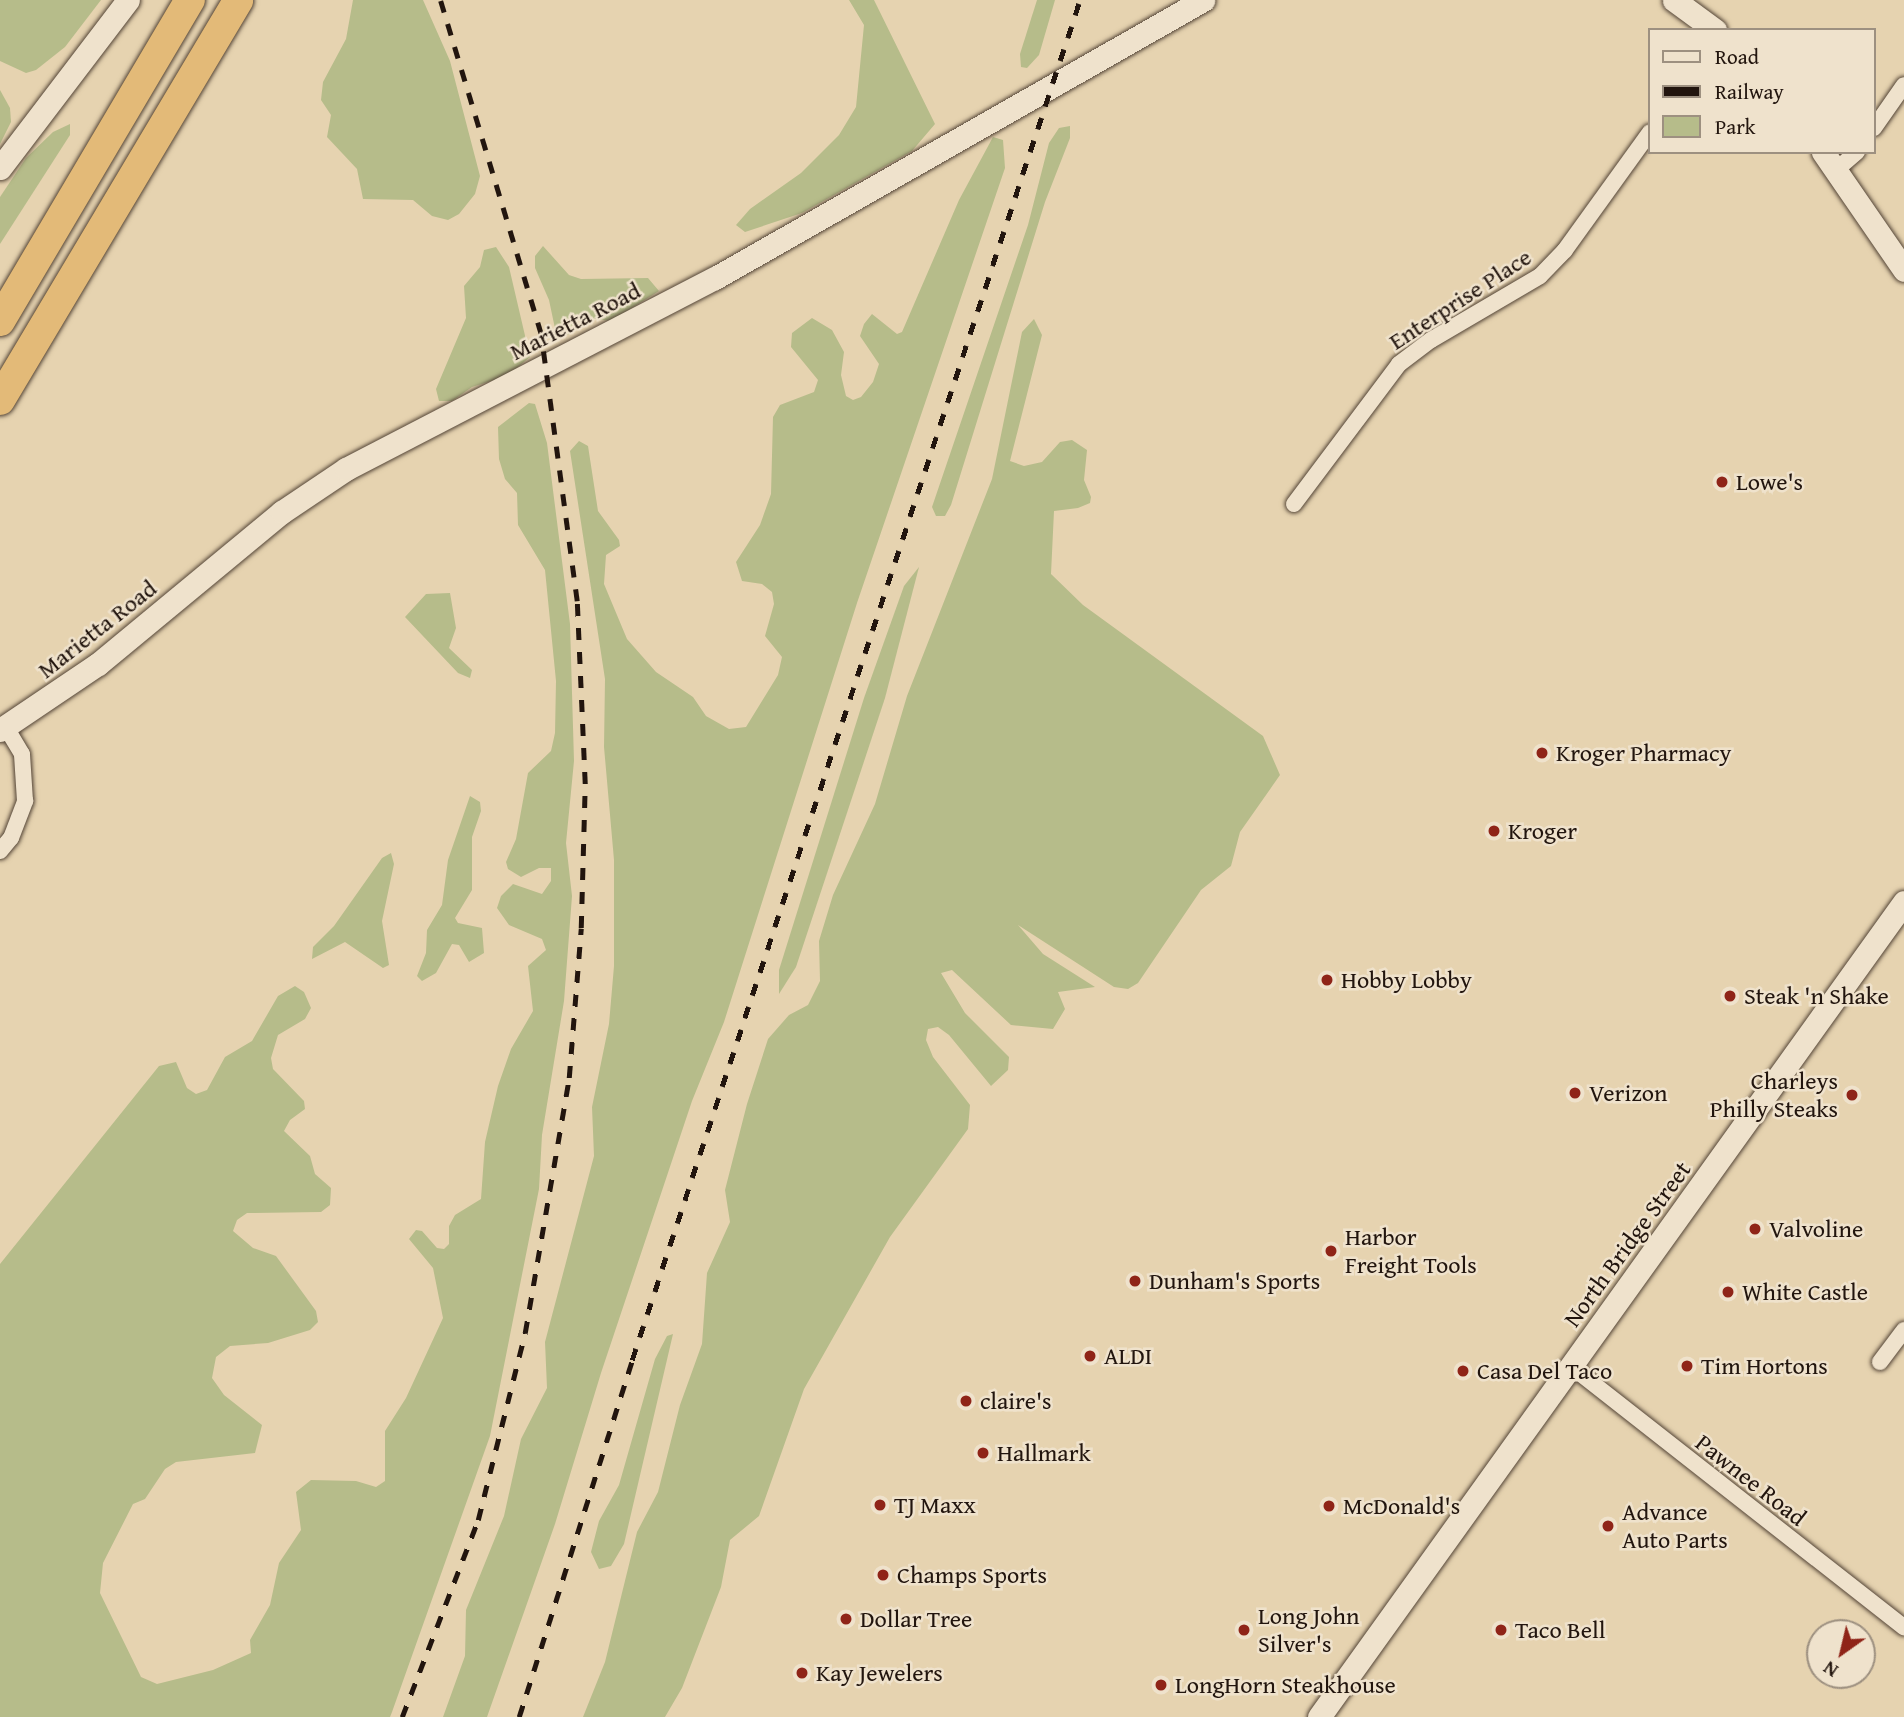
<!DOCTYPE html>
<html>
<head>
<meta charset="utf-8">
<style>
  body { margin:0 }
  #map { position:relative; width:1904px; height:1717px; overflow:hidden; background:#e6d3b0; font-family:"Gentium Book Plus",serif }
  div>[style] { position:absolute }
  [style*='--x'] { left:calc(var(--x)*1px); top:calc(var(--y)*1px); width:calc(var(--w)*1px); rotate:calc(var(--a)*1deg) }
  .green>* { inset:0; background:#b6bc8a }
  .roads { filter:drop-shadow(0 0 2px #534436) drop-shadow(0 0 2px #534436) }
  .street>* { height:16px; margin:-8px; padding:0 8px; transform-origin:8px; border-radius:8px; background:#efe2cc }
  .secondary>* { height:23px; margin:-11.5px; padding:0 11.5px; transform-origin:11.5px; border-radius:11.5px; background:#efe2cc }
  .highway>* { height:30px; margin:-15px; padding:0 15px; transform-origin:15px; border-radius:15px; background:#e3ba78 }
  .rail>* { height:4.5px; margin-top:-2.25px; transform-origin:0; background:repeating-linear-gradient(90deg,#22150e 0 12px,transparent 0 24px) }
  .dots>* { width:19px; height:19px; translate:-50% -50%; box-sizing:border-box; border:4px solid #efe2cc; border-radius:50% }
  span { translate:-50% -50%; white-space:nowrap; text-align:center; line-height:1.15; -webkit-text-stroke:5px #efe2cc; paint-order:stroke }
  .street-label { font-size:24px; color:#22150e }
  .poi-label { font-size:24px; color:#22150e }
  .left { translate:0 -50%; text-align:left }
  .right { translate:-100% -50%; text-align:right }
  .legend { position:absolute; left:1648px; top:28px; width:228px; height:126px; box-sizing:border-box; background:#efe2cc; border:2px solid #9d9080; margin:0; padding:9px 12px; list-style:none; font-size:21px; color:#22150e }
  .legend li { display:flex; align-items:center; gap:14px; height:35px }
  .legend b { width:35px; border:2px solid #9d9080 }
  .north { position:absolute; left:1806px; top:1619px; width:70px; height:70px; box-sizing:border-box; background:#efe2cc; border:2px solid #9d9080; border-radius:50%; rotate:214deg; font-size:19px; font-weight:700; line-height:28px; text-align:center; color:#22150e }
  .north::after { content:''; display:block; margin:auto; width:24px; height:32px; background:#8f2418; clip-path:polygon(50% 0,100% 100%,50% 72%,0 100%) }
</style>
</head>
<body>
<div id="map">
  <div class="green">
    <div style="clip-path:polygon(0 0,101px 0,65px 47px,36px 70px,26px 73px,0 61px)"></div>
    <div style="clip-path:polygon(353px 0,423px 0,450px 61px,480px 176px,475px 194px,459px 214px,448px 220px,432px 216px,413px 200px,363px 199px,357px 169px,327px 137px,331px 115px,321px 100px,323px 82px,346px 39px)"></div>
    <div style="clip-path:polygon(849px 0,874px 0,935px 124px,912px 151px,802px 213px,745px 232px,736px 225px,750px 209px,801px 173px,839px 135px,856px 107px,864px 25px)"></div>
    <div style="clip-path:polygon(1037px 0,1055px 0,1039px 55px,1027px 68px,1021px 67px,1020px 54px)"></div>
    <div style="clip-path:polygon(0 90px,10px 108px,11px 122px,0 144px)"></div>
    <div style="clip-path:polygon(70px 124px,70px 135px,0 244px,0 197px,26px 158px,53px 132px)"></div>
    <div style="clip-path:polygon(1070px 126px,1070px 138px,1045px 202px,951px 505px,945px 516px,936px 516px,932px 507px,1028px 225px,1049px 143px,1059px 128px)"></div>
    <div style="clip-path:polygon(993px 137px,1003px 140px,1005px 168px,857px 603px,724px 1022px,692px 1101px,601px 1373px,555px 1524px,487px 1717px,443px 1717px,465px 1656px,466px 1610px,504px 1516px,521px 1439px,547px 1388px,545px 1342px,594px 1156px,592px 1107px,609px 1024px,614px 966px,614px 860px,604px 747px,605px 679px,570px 451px,579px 441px,588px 446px,598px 511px,619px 540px,620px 546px,606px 555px,604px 584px,627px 639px,656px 672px,693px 697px,706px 716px,729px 729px,746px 727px,778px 675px,782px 657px,765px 636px,774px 604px,772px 592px,762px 584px,742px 581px,736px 562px,760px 525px,771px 494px,773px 417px,780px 405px,814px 392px,818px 380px,791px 347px,792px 333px,812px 318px,832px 330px,844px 352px,841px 375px,846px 396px,853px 400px,861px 397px,873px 382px,879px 364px,860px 336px,864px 324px,872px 314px,897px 334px,902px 332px,959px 200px)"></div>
    <div style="clip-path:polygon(543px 246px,569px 275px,581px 279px,648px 278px,659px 291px,611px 321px,580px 317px,573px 333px,557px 338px,549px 300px,535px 268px,535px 256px)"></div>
    <div style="clip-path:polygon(496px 247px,509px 267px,530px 357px,507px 376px,472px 387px,452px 401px,439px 401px,436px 389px,466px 318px,464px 286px,480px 267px,484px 250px)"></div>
    <div style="clip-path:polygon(1034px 319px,1042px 335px,1010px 461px,1024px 466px,1042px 462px,1060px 442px,1072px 440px,1087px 450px,1084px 480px,1091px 497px,1090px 503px,1078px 508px,1054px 511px,1051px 574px,1083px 605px,1263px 736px,1280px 775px,1240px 832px,1231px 866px,1201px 890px,1138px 983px,1128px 989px,1114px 987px,1018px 925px,1043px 954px,1095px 987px,1058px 992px,1065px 1009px,1053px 1029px,1011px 1025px,952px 970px,941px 973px,965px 1013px,1009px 1057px,1008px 1070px,991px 1086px,949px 1035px,938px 1027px,928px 1029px,926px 1040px,933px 1057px,970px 1105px,968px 1129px,890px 1237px,804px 1389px,759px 1516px,730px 1540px,721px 1587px,682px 1688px,665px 1717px,583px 1717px,605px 1662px,637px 1532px,658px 1492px,680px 1405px,702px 1344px,707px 1273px,730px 1222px,725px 1190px,747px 1104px,768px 1039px,789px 1015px,808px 1005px,820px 981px,819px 941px,833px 895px,875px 804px,907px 696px,992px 479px,1022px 332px)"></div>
    <div style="clip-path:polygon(529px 403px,535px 404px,547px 443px,570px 624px,574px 761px,566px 843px,572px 896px,564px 1001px,542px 1135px,539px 1189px,490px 1436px,392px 1712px,390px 1717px,0 1717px,0 1264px,159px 1066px,176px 1062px,187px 1088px,196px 1094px,207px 1090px,225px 1057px,252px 1041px,278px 996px,295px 986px,304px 992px,311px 1008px,305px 1019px,278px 1035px,271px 1058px,273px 1069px,304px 1101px,305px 1109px,290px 1120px,284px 1131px,310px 1156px,315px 1174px,331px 1188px,330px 1205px,321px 1212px,247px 1213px,237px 1220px,233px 1231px,253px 1248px,276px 1256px,316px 1311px,318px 1322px,310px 1330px,268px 1343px,230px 1346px,216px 1357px,212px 1378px,224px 1395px,262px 1425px,255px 1453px,176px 1462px,165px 1469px,145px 1499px,133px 1504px,103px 1563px,100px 1593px,141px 1677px,157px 1684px,213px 1670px,251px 1653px,250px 1640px,270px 1605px,279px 1563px,301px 1530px,296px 1492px,311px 1480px,356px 1481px,376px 1487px,385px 1481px,385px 1431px,406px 1398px,443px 1318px,433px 1268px,409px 1239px,416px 1230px,422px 1231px,437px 1248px,444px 1249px,449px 1244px,449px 1226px,455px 1215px,481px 1199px,485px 1142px,498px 1086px,511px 1049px,533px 1011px,528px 966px,546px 950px,542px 939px,509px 925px,497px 908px,501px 896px,513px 884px,542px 894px,551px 881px,551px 868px,539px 868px,521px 877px,508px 869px,506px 862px,516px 839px,528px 773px,551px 751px,555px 733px,556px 681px,545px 570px,518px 525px,517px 493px,505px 479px,499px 459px,498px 427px)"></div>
    <div style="clip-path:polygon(919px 567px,885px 698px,796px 967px,779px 994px,779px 970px,864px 698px,904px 586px)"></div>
    <div style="clip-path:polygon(450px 593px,456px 628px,449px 648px,472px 670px,470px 678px,458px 673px,405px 617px,426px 594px)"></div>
    <div style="clip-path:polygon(470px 796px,480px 802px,481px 811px,472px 837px,472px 890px,455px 918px,458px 923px,482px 928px,484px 953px,469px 962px,459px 945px,452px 944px,436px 973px,422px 981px,417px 976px,426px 953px,427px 930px,442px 905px,448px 860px)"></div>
    <div style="clip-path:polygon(391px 853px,394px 864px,382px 921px,389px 965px,383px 968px,345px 942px,312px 959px,313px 947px,334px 926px,382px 858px)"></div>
    <div style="clip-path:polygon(673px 1334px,624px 1544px,611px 1566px,599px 1569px,591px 1552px,599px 1521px,619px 1485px,655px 1359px,667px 1336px)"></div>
  </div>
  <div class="roads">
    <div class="street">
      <div style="--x:1874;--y:128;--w:52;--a:-55.1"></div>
      <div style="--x:1836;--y:170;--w:28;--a:-41"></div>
      <div style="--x:1294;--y:504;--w:175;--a:-53.1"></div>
      <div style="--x:1399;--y:364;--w:40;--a:-37"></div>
      <div style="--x:1431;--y:340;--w:126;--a:-30.4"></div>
      <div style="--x:1540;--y:276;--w:36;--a:-46"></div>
      <div style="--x:1565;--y:250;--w:145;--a:-54.2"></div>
      <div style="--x:0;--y:851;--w:17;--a:-50"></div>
      <div style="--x:11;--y:838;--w:40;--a:-69"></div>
      <div style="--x:25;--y:801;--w:47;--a:-93.7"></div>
      <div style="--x:22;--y:754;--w:31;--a:-121"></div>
      <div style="--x:1880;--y:1362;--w:40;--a:-53"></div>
      <div style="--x:1572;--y:1367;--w:422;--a:38.1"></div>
    </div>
    <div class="secondary">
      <div style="--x:1674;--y:0;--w:51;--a:36.2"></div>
      <div style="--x:1823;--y:152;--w:143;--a:55.5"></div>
      <div style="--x:0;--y:168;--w:211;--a:-52.7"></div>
      <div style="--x:0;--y:730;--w:118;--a:-34"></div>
      <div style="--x:98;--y:664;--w:239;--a:-39.6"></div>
      <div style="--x:282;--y:512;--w:77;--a:-33.9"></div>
      <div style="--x:346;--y:469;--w:416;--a:-27.4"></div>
      <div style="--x:715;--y:278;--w:562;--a:-29.67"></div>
      <div style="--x:1319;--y:1717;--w:1003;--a:-54.33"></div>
    </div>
    <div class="highway">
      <div style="--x:0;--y:321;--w:373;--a:-59.4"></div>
      <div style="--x:0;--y:400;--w:465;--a:-59.2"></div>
    </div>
  </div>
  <div class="rail">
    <div style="--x:402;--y:1717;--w:211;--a:-68.9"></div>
    <div style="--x:478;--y:1520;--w:193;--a:-75.9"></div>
    <div style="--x:525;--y:1333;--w:259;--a:-80.2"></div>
    <div style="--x:569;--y:1078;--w:150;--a:-85.4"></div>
    <div style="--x:581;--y:928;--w:144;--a:-88.4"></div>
    <div style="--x:585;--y:784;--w:183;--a:-92.5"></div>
    <div style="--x:577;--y:601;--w:269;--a:-97.7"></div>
    <div style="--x:541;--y:334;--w:349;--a:-106.8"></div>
    <div style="--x:519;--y:1717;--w:374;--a:-72.4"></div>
    <div style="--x:632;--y:1360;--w:1432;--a:-71.77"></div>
  </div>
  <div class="dots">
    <div style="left:1722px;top:482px;background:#8f2418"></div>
    <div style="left:1542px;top:753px;background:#8f2418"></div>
    <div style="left:1494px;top:831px;background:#8f2418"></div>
    <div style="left:1327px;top:980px;background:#8f2418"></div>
    <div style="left:1730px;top:996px;background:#8f2418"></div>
    <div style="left:1575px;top:1093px;background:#8f2418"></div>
    <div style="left:1852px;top:1095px;background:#8f2418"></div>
    <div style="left:1755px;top:1229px;background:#8f2418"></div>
    <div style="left:1331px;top:1251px;background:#8f2418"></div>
    <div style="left:1135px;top:1281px;background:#8f2418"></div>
    <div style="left:1728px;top:1292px;background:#8f2418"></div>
    <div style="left:1090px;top:1356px;background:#8f2418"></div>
    <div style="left:1687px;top:1366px;background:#8f2418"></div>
    <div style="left:1463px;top:1371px;background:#8f2418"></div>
    <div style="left:966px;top:1401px;background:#8f2418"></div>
    <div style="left:983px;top:1453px;background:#8f2418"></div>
    <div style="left:880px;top:1505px;background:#8f2418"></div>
    <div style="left:1329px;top:1506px;background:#8f2418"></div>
    <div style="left:1608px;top:1526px;background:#8f2418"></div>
    <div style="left:883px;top:1575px;background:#8f2418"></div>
    <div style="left:846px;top:1619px;background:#8f2418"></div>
    <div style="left:1244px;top:1630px;background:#8f2418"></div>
    <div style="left:1501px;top:1630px;background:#8f2418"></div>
    <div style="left:802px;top:1673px;background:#8f2418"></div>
    <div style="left:1161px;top:1685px;background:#8f2418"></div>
  </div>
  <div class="street-label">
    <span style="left:1460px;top:299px;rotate:-33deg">Enterprise Place</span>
    <span style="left:575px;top:321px;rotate:-27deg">Marietta Road</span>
    <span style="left:97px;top:629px;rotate:-38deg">Marietta Road</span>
    <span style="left:1627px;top:1244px;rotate:-54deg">North Bridge Street</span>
    <span style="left:1751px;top:1480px;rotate:38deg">Pawnee Road</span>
  </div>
  <div class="poi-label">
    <span class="left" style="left:1736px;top:482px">Lowe's</span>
    <span class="left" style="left:1556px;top:753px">Kroger Pharmacy</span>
    <span class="left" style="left:1508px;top:831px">Kroger</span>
    <span class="left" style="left:1341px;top:980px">Hobby Lobby</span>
    <span class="left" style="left:1744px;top:996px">Steak 'n Shake</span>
    <span class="right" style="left:1838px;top:1095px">Charleys<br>Philly Steaks</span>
    <span class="left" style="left:1589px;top:1093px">Verizon</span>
    <span class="left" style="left:1769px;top:1229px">Valvoline</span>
    <span class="left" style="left:1345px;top:1251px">Harbor<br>Freight Tools</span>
    <span class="left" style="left:1149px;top:1281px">Dunham's Sports</span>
    <span class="left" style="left:1742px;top:1292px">White Castle</span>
    <span class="left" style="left:1104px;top:1356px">ALDI</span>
    <span class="left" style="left:1701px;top:1366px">Tim Hortons</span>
    <span class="left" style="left:1477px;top:1371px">Casa Del Taco</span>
    <span class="left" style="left:980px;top:1401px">claire's</span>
    <span class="left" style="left:997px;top:1453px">Hallmark</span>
    <span class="left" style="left:894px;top:1505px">TJ Maxx</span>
    <span class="left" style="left:1343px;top:1506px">McDonald's</span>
    <span class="left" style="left:1622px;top:1526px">Advance<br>Auto Parts</span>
    <span class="left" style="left:897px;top:1575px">Champs Sports</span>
    <span class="left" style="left:1258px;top:1630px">Long John<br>Silver's</span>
    <span class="left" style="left:860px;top:1619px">Dollar Tree</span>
    <span class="left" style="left:1515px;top:1630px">Taco Bell</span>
    <span class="left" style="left:816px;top:1673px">Kay Jewelers</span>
    <span class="left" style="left:1175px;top:1685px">LongHorn Steakhouse</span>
  </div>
  <ul class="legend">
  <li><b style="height:9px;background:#efe2cc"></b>Road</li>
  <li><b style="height:9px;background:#22150e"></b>Railway</li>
  <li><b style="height:19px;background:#b6bc8a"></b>Park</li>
  </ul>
  <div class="north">N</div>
</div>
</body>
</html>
